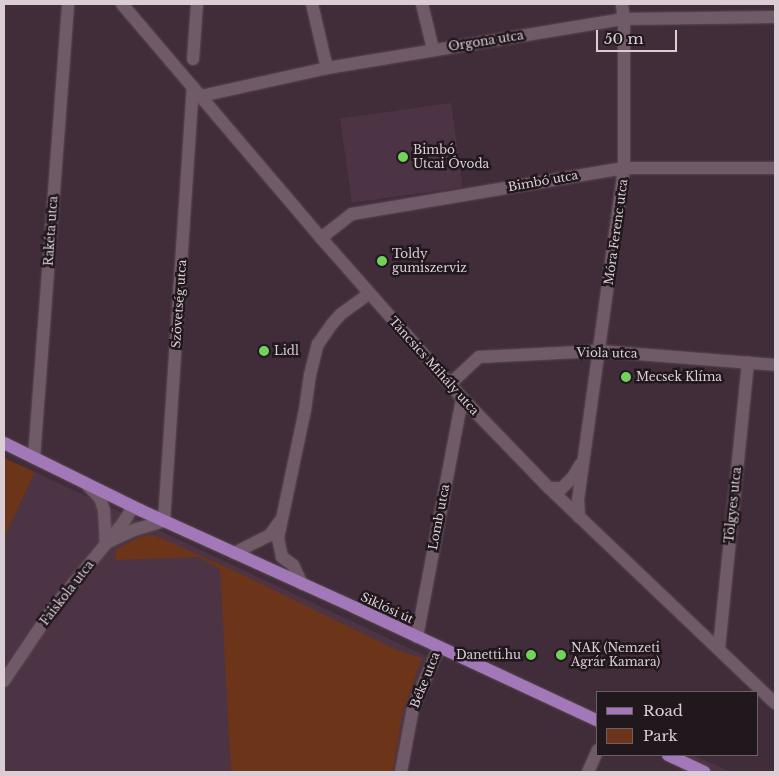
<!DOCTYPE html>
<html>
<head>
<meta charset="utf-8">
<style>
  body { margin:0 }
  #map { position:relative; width:779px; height:776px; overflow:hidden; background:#402d39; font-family:"Libre Baskerville",serif }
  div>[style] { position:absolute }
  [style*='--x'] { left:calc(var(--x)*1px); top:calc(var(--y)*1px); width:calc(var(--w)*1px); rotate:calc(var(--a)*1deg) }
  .built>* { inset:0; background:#4d3444; transform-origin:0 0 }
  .green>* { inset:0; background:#6c3419 }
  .roads { filter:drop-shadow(0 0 1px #584952) drop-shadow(0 0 1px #584952) }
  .minor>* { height:12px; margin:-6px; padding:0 6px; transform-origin:6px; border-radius:6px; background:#705a67 }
  .major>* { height:12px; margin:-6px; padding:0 6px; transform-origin:6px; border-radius:6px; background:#a378b9 }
  .dots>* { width:14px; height:14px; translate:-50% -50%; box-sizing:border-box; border:2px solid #21181e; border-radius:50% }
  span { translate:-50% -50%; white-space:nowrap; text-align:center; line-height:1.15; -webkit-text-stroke:5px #21181e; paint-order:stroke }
  .street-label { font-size:12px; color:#dacdd4 }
  .poi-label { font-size:12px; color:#dacdd4 }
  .left { translate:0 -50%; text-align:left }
  .right { translate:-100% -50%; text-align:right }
  .frame { position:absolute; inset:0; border:5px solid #dacdd4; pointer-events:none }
  .legend { position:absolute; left:596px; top:691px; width:162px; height:65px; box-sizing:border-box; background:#21181e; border:1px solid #6b6067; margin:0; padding:6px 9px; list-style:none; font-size:15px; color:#dacdd4 }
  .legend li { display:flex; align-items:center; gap:10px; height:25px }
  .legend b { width:25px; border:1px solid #6b6067 }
  .scale { position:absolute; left:596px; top:30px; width:81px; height:22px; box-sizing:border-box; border:2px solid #dacdd4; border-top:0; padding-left:6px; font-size:15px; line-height:18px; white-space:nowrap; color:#dacdd4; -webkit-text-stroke:4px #21181e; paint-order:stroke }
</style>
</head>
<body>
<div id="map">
  <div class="built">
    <div style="left:451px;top:103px;width:85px;height:112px;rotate:82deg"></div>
    <div style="clip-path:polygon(35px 472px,432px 659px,401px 772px,4px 772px,4px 538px)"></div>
    <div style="clip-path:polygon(685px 755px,693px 755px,731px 772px,680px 772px)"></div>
  </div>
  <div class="green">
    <div style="clip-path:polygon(4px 458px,35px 472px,4px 538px)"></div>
    <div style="clip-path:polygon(147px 535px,156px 536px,235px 571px,396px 650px,422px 658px,402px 715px,393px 772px,231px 772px,220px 569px,199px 557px,116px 560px,115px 550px,135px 539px)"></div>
  </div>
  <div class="roads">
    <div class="minor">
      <div style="--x:122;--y:4;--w:307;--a:49.6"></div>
      <div style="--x:321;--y:238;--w:213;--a:48.6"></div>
      <div style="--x:462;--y:398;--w:125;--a:46"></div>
      <div style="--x:549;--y:488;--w:312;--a:43.6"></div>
      <div style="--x:312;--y:4;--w:66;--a:76.8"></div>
      <div style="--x:422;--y:4;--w:46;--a:76.3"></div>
      <div style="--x:193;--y:59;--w:55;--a:-85.8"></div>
      <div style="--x:201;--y:96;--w:129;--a:-12.5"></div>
      <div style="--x:327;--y:68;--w:301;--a:-9.4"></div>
      <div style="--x:624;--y:19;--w:151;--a:-0.8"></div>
      <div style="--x:321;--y:238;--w:39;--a:-38"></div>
      <div style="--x:352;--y:214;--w:276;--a:-9.6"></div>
      <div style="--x:624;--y:168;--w:151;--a:0"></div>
      <div style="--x:450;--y:384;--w:40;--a:-43"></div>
      <div style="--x:479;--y:357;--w:120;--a:-2.9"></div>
      <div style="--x:599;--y:351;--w:177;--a:4.5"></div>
      <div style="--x:34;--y:458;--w:455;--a:-85.7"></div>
      <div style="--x:88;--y:486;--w:17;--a:45"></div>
      <div style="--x:100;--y:498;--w:13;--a:72"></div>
      <div style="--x:104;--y:510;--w:33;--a:87"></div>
      <div style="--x:549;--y:488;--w:13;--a:0"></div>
      <div style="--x:562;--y:488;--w:16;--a:-45"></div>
      <div style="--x:573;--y:477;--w:14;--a:-60"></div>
      <div style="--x:579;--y:517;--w:17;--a:-93"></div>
      <div style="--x:578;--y:500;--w:335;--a:-82.1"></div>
      <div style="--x:624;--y:168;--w:147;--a:-90"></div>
      <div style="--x:624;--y:21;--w:17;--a:-97"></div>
      <div style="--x:106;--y:543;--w:31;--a:-25"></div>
      <div style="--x:134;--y:530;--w:31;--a:-17"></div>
      <div style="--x:164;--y:521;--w:435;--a:-86.2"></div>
      <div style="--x:234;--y:553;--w:40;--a:-26.6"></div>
      <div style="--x:270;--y:535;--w:16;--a:-55"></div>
      <div style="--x:302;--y:584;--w:21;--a:-115"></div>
      <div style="--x:293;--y:565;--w:14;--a:-144"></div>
      <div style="--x:282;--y:557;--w:19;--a:-102"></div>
      <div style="--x:278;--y:538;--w:131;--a:-78.1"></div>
      <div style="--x:305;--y:410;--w:35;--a:-82"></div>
      <div style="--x:310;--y:375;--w:32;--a:-76"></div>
      <div style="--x:318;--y:344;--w:24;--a:-55"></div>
      <div style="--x:332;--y:324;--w:13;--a:-48"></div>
      <div style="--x:341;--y:314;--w:34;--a:-36"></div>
      <div style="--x:417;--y:637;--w:243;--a:-79.3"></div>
      <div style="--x:719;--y:648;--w:287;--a:-84.2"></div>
      <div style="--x:4;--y:681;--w:89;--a:-56"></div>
      <div style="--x:54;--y:607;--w:109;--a:-50.6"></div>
      <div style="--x:123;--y:523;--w:19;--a:-58"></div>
      <div style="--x:401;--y:772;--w:65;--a:-79.4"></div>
      <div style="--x:413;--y:708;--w:66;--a:-66.9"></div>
      <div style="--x:588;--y:772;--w:24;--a:-66"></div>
    </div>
    <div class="major">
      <div style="--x:4;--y:443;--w:152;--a:26.2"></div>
      <div style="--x:140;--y:510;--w:237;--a:24.4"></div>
      <div style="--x:356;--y:608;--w:267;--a:25"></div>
      <div style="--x:668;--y:755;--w:40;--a:25"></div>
    </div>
  </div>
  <div class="dots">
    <div style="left:403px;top:157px;background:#73d25c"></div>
    <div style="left:382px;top:261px;background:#73d25c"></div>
    <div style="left:264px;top:351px;background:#73d25c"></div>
    <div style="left:626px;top:377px;background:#73d25c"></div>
    <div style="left:531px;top:655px;background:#73d25c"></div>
    <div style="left:561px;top:655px;background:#73d25c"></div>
  </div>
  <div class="street-label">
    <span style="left:486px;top:41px;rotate:-9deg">Orgona utca</span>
    <span style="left:543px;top:181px;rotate:-10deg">Bimbó utca</span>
    <span style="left:51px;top:231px;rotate:-86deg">Rakéta utca</span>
    <span style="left:616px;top:232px;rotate:-82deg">Móra Ferenc utca</span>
    <span style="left:179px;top:304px;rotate:-86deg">Szövetség utca</span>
    <span style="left:607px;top:353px;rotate:1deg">Viola utca</span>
    <span style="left:434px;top:366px;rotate:48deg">Táncsics Mihály utca</span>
    <span style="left:733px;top:505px;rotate:-84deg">Tölgyes utca</span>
    <span style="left:439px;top:517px;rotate:-79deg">Lomb utca</span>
    <span style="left:67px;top:593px;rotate:-52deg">Faiskola utca</span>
    <span style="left:387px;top:608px;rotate:25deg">Siklósi út</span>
    <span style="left:425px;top:680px;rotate:-68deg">Béke utca</span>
  </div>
  <div class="poi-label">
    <span class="left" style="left:413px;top:157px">Bimbó<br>Utcai Óvoda</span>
    <span class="left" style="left:392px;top:261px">Toldy<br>gumiszerviz</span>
    <span class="left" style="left:274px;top:351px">Lidl</span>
    <span class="left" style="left:636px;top:377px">Mecsek Klíma</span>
    <span class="left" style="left:571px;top:655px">NAK (Nemzeti<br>Agrár Kamara)</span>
    <span class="right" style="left:521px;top:655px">Danetti.hu</span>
  </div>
  <div class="frame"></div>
  <ul class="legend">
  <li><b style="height:6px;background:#a378b9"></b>Road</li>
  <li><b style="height:14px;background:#6c3419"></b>Park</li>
  </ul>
  <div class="scale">50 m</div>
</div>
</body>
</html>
